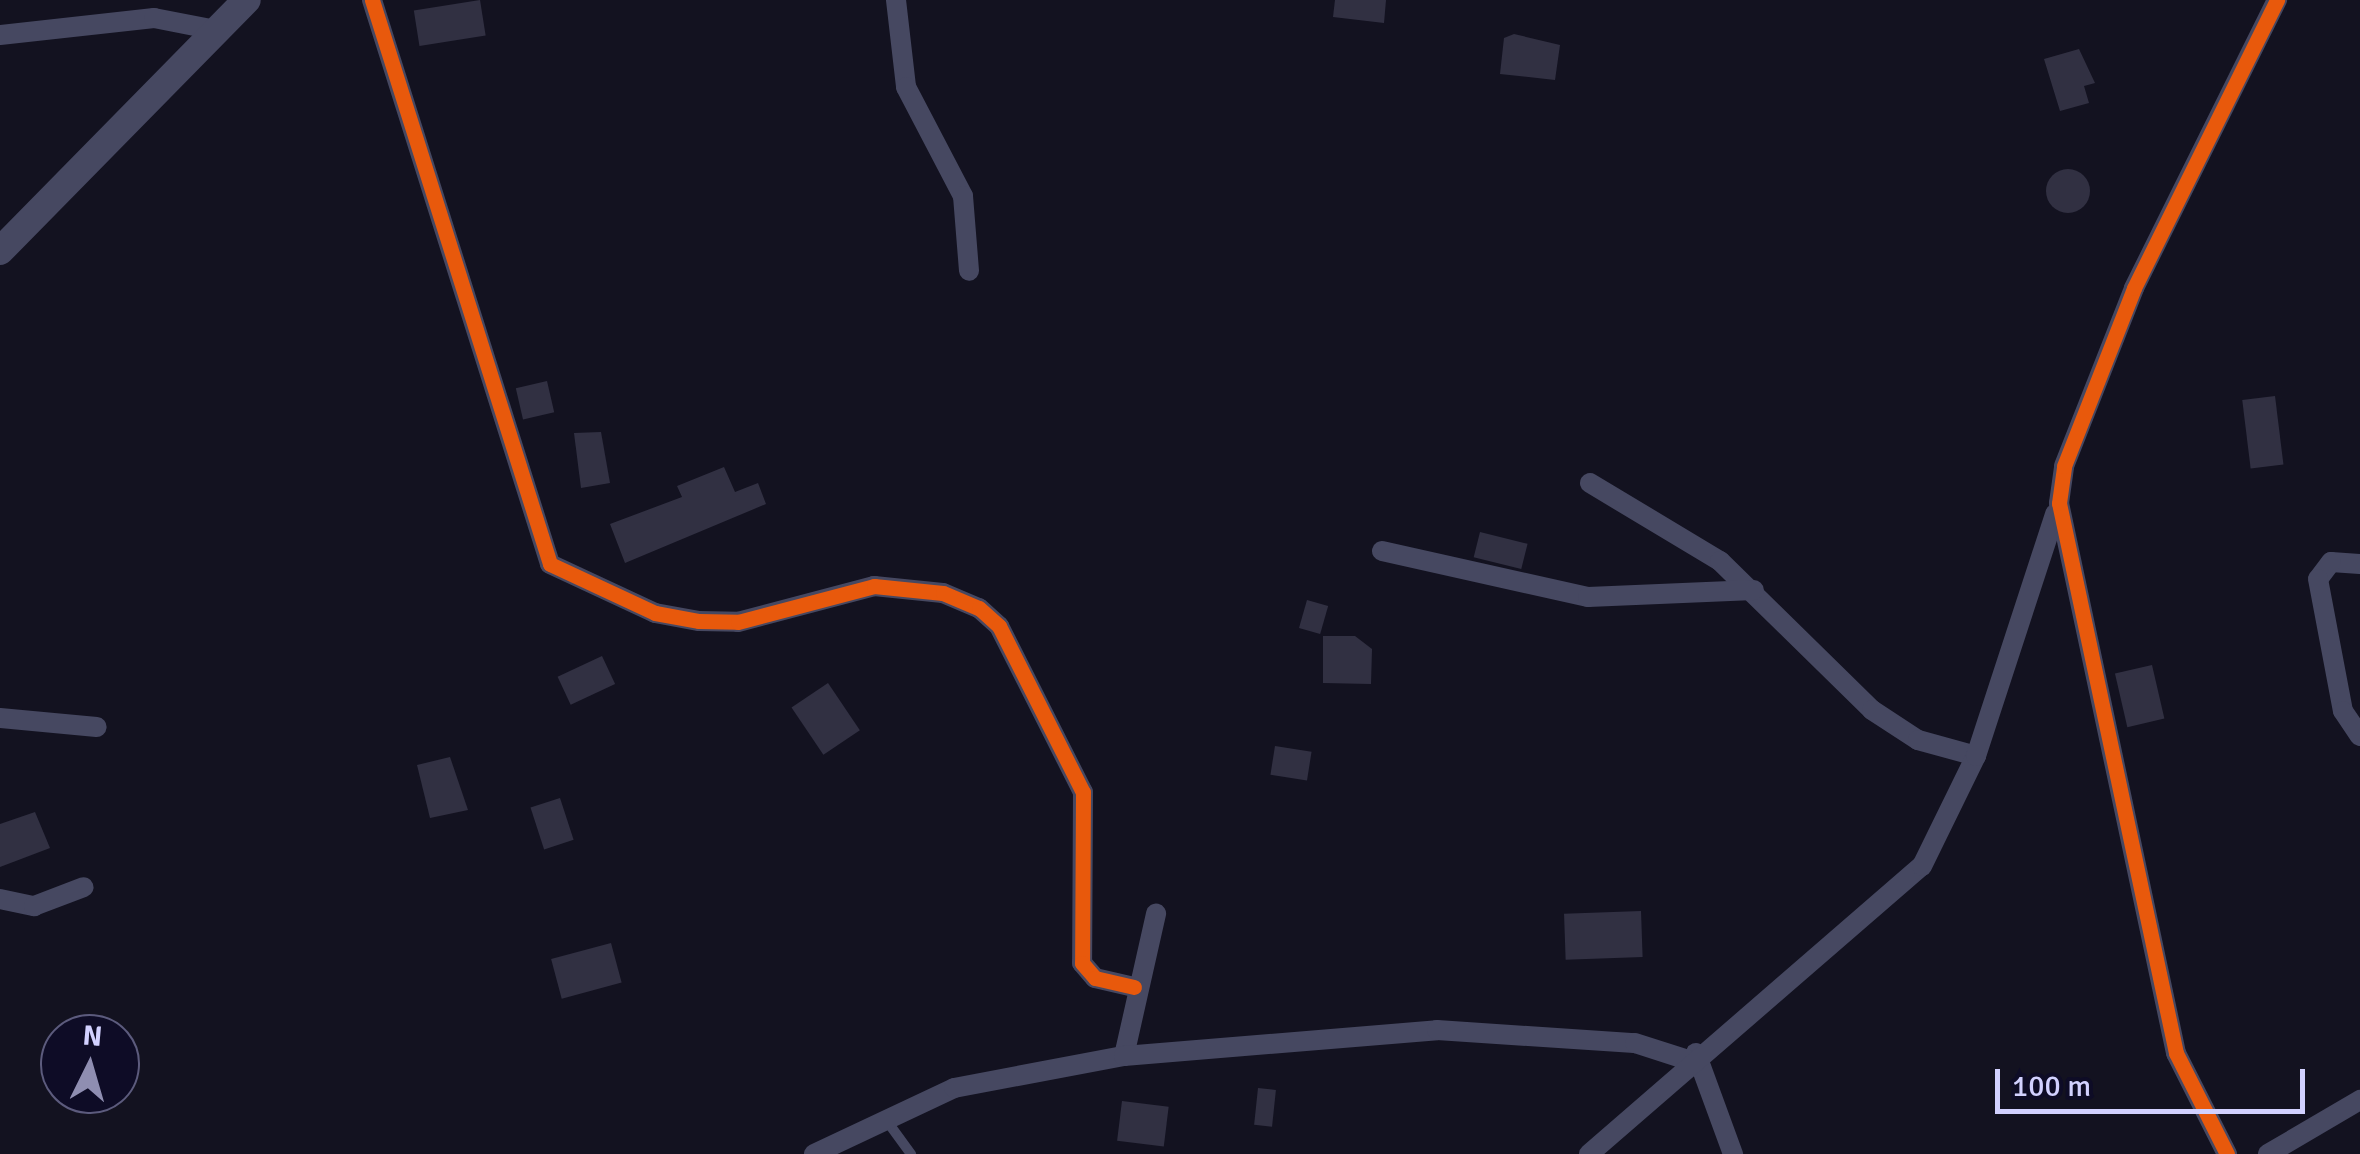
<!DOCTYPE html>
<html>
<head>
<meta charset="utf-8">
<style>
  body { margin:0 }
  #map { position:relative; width:2360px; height:1154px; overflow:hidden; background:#131220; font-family:Signika,sans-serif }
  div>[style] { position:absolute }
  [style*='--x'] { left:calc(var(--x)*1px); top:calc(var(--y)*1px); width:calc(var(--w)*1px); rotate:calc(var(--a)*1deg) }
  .building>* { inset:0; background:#313042; transform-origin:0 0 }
  .round { border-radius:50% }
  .service>* { height:10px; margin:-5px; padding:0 5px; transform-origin:5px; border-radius:5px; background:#464861 }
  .minor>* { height:20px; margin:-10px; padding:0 10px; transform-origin:10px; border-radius:10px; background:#464861 }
  .tertiary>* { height:28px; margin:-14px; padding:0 14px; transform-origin:14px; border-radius:14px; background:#464861 }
  .cycleway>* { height:15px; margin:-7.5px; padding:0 7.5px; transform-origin:7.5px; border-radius:7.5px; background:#e8590c }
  span { translate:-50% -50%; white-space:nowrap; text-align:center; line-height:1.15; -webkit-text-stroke:9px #0e0c26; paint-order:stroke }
  .north { position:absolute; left:40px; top:1014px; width:100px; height:100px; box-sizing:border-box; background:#0e0c26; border:2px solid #5c5b7d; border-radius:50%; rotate:5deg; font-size:28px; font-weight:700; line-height:40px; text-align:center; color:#d2d1ff }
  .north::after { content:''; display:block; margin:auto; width:35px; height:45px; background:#8f8eb1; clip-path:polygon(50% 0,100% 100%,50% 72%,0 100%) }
  .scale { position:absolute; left:1995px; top:1069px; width:310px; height:45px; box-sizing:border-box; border:5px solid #d2d1ff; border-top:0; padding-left:12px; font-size:30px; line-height:35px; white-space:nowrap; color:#d2d1ff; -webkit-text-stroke:8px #0e0c26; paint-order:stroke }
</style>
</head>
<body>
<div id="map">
  <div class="building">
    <div style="left:480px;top:0;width:36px;height:67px;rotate:81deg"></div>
    <div style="clip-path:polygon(1335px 0,1386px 0,1384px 23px,1333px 17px)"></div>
    <div style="clip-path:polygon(1514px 34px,1560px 45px,1555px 80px,1500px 74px,1504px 38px)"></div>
    <div style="clip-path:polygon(2079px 49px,2095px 83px,2084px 86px,2089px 103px,2060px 111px,2044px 59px)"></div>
    <div class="round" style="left:2046px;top:169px;width:44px;height:44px"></div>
    <div style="left:547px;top:381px;width:32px;height:32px;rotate:77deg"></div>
    <div style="left:2275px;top:396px;width:69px;height:33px;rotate:83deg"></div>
    <div style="clip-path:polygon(601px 432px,610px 483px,581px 488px,574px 433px)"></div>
    <div style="clip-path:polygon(724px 467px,735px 492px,758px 483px,766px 504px,625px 563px,610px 524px,682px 497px,677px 486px)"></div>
    <div style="left:1480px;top:532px;width:49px;height:26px;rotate:14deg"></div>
    <div style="left:1307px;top:600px;width:22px;height:29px;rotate:16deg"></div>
    <div style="clip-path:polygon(1323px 636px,1355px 636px,1372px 649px,1371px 684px,1323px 683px)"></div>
    <div style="left:602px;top:656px;width:31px;height:49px;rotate:65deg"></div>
    <div style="left:2152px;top:665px;width:55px;height:38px;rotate:77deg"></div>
    <div style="left:828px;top:683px;width:57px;height:44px;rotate:56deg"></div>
    <div style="left:1275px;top:746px;width:37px;height:29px;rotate:9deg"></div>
    <div style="clip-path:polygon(450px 757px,468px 810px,430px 818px,417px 765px)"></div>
    <div style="left:560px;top:798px;width:44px;height:31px;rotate:72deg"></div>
    <div style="clip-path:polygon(35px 812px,50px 848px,0 867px,0 824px)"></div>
    <div style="left:1641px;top:911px;width:46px;height:77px;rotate:88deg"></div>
    <div style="left:611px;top:943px;width:41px;height:62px;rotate:75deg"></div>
    <div style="left:1258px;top:1088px;width:18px;height:37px;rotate:6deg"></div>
    <div style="left:1122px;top:1101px;width:47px;height:40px;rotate:7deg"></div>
  </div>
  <div class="service">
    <div style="--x:884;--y:1117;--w:46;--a:53.9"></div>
  </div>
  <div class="minor">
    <div style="--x:372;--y:0;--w:591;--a:72.48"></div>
    <div style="--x:550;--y:564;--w:116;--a:25"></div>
    <div style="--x:655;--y:613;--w:45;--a:10.3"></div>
    <div style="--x:699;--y:621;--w:39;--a:1"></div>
    <div style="--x:738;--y:622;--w:141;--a:-14.8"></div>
    <div style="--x:874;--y:586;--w:69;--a:5.8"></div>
    <div style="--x:943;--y:593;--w:39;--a:23"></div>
    <div style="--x:979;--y:608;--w:27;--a:42"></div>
    <div style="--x:999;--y:626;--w:186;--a:63.2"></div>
    <div style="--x:1083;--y:792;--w:171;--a:90.3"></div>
    <div style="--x:1082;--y:963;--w:20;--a:49"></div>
    <div style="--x:1095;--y:978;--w:40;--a:13"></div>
    <div style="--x:896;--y:0;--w:88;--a:83.4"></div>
    <div style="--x:906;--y:87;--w:123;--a:62.4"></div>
    <div style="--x:963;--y:196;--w:75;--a:85.4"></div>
    <div style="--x:0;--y:35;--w:155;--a:-6.3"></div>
    <div style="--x:154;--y:18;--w:62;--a:11.1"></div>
    <div style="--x:1590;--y:483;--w:152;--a:31"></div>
    <div style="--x:1720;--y:561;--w:213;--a:44.4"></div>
    <div style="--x:1872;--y:710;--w:55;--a:33.1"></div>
    <div style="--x:1918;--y:740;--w:60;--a:15.4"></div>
    <div style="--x:1382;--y:551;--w:211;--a:12.6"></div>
    <div style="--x:1588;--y:597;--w:166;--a:-2.4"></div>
    <div style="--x:2360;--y:564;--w:29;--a:-176"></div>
    <div style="--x:2331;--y:562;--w:21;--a:127"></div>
    <div style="--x:2318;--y:579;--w:134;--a:79.3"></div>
    <div style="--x:2343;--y:711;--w:30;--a:56"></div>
    <div style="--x:0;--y:718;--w:97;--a:5.3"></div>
    <div style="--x:0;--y:899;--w:35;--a:12"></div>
    <div style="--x:34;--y:906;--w:53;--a:-20.8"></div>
    <div style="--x:1696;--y:1053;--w:108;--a:69.9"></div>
    <div style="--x:1124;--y:1056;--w:146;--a:-77.3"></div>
    <div style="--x:814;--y:1154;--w:155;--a:-25.2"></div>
    <div style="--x:954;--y:1088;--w:173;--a:-10.7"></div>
    <div style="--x:1124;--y:1056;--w:314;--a:-4.7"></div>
    <div style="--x:1437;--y:1030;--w:198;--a:3.8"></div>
    <div style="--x:1635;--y:1043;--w:56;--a:17.8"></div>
    <div style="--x:1589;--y:1154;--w:440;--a:-40.9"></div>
    <div style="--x:1922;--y:866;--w:123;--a:-63.9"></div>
    <div style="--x:1976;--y:756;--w:255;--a:-71.9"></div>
    <div style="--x:2227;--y:1154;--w:113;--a:-116.8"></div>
    <div style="--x:2176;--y:1053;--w:562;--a:-102.01"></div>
    <div style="--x:2059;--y:503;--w:37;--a:-82"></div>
    <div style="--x:2064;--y:466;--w:191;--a:-68.5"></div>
    <div style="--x:2134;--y:288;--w:322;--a:-63.6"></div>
    <div style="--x:2268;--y:1154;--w:107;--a:-30.4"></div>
  </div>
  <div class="tertiary">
    <div style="--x:0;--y:251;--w:352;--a:-45.5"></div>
  </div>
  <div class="cycleway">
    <div style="--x:372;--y:0;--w:591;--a:72.48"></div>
    <div style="--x:550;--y:564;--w:116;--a:25"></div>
    <div style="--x:655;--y:613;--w:45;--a:10.3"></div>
    <div style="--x:699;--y:621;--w:39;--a:1"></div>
    <div style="--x:738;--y:622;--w:141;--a:-14.8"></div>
    <div style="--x:874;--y:586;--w:69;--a:5.8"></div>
    <div style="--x:943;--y:593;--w:39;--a:23"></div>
    <div style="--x:979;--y:608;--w:27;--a:42"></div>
    <div style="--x:999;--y:626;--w:186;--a:63.2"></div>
    <div style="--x:1083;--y:792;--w:171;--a:90.3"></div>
    <div style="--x:1082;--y:963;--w:20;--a:49"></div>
    <div style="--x:1095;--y:978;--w:40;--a:13"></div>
    <div style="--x:2227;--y:1154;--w:113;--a:-116.8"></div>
    <div style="--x:2176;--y:1053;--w:562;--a:-102.01"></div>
    <div style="--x:2059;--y:503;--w:37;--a:-82"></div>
    <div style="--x:2064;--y:466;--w:191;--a:-68.5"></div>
    <div style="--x:2134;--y:288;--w:322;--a:-63.6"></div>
  </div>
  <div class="north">N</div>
  <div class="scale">100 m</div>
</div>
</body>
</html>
